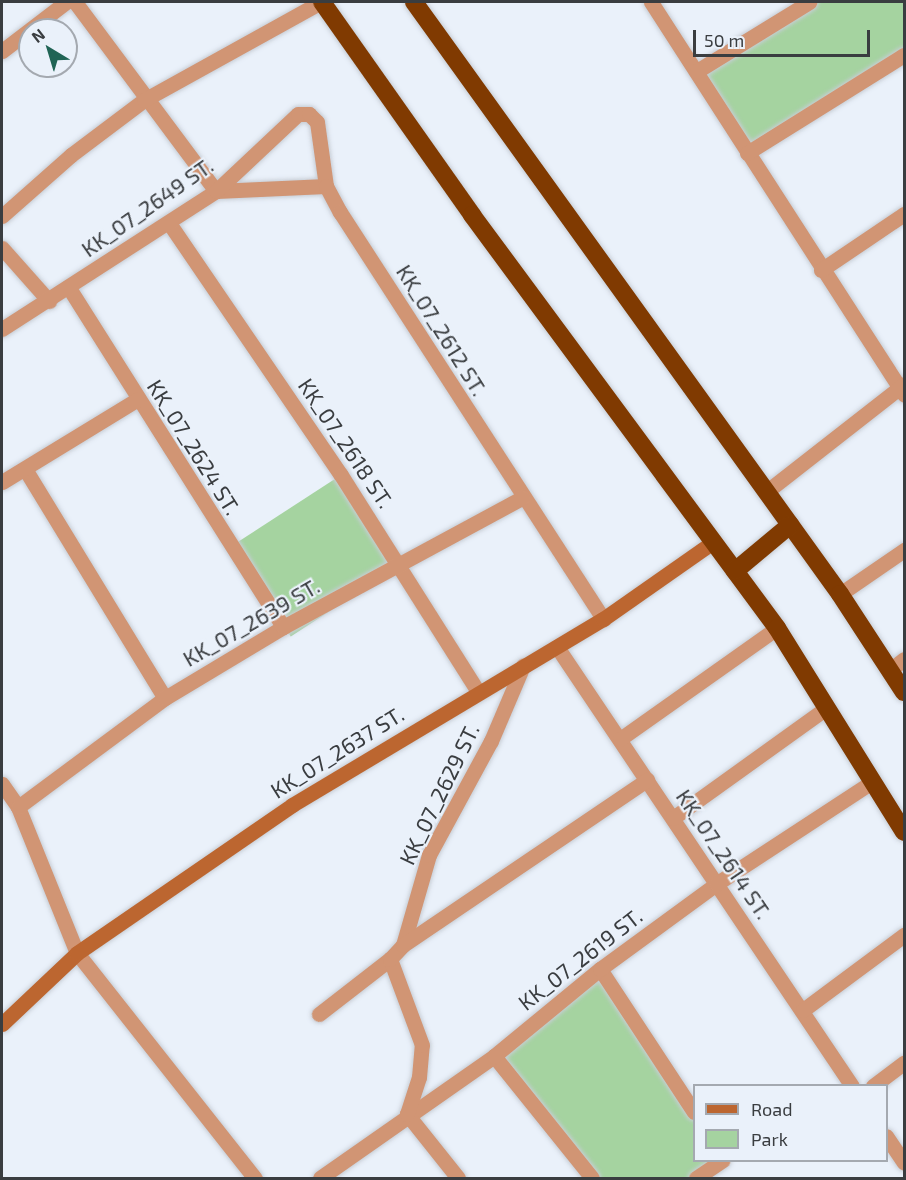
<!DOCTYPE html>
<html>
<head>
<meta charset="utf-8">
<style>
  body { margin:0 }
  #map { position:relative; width:906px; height:1180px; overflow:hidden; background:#eaf1fa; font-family:"Exo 2",sans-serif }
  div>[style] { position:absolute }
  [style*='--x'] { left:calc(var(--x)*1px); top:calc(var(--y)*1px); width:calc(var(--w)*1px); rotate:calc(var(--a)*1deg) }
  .green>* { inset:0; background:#a5d3a0; transform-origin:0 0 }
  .roads { filter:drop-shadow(0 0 2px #c7cdd5) drop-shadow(0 0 2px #c7cdd5) }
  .street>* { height:15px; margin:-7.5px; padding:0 7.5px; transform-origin:7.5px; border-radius:7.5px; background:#d19574 }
  .secondary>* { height:15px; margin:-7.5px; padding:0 7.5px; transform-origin:7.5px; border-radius:7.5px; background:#bc6630 }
  .highway>* { height:18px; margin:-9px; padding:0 9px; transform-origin:9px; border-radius:9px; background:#803a01 }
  span { translate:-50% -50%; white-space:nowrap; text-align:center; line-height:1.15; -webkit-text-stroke:4.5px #eaf1fa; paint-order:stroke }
  .street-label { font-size:22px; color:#3a3d40 }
  .frame { position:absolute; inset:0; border:3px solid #3a3d40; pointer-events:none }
  .legend { position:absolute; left:693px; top:1084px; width:195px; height:78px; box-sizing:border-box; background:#eaf1fa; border:2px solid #a4a9b0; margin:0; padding:8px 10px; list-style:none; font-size:18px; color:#3a3d40 }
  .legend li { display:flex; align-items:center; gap:12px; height:30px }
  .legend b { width:30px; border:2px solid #a4a9b0 }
  .north { position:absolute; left:18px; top:18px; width:60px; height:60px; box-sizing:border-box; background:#eaf1fa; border:2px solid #a4a9b0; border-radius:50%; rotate:322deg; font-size:16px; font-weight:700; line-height:24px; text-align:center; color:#3a3d40 }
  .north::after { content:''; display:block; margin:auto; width:21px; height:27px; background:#206455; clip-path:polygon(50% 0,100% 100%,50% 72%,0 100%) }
  .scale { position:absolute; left:693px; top:30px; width:177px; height:27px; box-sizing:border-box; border:3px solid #3a3d40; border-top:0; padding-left:8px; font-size:18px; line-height:21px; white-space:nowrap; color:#3a3d40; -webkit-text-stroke:4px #eaf1fa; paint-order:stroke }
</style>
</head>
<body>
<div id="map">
  <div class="green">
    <div style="clip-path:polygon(802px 2px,904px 2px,904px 57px,746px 152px,695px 67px)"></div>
    <div style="left:341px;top:475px;width:108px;height:130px;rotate:57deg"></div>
    <div style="clip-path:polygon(600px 969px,694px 1112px,694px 1160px,723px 1161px,696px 1178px,592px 1178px,494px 1056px)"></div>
  </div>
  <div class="roads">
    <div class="street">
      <div style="--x:75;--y:2;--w:236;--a:53.3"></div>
      <div style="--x:651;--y:2;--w:467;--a:57.2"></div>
      <div style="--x:2;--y:51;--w:81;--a:-37.4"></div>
      <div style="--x:697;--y:71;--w:132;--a:-31.6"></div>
      <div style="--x:747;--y:153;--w:185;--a:-32"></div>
      <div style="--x:216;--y:191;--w:110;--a:-2.6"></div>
      <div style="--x:2;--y:216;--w:92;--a:-41.5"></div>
      <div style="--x:71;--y:155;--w:91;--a:-37"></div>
      <div style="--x:144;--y:100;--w:202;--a:-29"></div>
      <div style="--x:169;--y:223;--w:305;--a:55.7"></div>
      <div style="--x:341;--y:475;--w:257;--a:57.7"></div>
      <div style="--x:2;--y:248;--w:71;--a:48.4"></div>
      <div style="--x:821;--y:270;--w:100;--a:-34"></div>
      <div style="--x:69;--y:288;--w:401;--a:57.7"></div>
      <div style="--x:2;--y:329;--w:255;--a:-32.8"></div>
      <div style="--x:216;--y:191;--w:112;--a:-43.2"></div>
      <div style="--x:298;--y:114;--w:11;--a:0"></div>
      <div style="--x:309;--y:114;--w:11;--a:45"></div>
      <div style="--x:317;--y:122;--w:65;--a:82"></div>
      <div style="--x:326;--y:186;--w:30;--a:62"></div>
      <div style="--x:340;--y:212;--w:485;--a:57.1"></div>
      <div style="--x:25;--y:469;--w:268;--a:58.6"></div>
      <div style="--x:2;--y:482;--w:159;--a:-31.4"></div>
      <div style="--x:766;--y:492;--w:175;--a:-38"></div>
      <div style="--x:840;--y:594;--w:78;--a:-34.5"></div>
      <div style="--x:557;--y:647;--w:529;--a:56.1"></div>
      <div style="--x:890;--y:670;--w:18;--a:-38"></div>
      <div style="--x:620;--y:739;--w:192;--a:-35.3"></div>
      <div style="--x:2;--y:784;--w:28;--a:55"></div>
      <div style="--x:18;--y:807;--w:157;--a:68"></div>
      <div style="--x:77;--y:953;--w:287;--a:51.7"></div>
      <div style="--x:18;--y:807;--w:183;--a:-36.6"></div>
      <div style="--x:165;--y:698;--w:138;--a:-31"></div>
      <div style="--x:283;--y:627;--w:272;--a:-28.4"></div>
      <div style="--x:673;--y:818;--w:188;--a:-35.7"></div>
      <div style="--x:403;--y:945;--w:94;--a:-73.9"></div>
      <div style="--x:429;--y:855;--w:130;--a:-61.5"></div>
      <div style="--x:491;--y:741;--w:82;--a:-66.9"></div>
      <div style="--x:600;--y:969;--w:171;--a:56.7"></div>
      <div style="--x:803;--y:1010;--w:126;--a:-36.6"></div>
      <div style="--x:319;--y:1014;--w:90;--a:-37.8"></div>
      <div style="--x:494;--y:1056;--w:156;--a:51.2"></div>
      <div style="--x:873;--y:1086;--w:39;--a:-37"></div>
      <div style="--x:886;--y:1136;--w:32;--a:56"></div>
      <div style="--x:320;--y:1178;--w:213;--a:-35"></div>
      <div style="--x:494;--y:1056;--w:137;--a:-39.4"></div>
      <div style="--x:600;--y:969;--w:144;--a:-36.2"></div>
      <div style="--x:716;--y:884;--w:186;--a:-33.2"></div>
      <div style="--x:458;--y:1178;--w:82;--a:-128.6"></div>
      <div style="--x:407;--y:1114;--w:39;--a:-72"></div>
      <div style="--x:419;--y:1077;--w:32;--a:-85"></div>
      <div style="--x:422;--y:1045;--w:92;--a:-110.4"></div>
      <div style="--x:390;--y:959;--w:19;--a:-47"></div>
      <div style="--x:403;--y:945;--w:295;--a:-34.1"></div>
      <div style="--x:696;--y:1178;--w:32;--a:-34"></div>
    </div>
    <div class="secondary">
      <div style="--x:2;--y:1024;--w:103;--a:-43.4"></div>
      <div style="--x:77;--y:953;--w:261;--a:-34.5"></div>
      <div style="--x:292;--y:805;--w:362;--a:-30.9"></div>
      <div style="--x:603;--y:619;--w:134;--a:-35"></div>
    </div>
    <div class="highway">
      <div style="--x:322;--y:2;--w:261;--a:54.8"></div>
      <div style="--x:472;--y:215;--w:513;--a:53.55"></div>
      <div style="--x:777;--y:628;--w:240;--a:58.1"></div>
      <div style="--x:414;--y:2;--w:729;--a:54.26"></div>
      <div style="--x:840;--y:594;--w:117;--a:56.9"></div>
      <div style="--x:735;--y:571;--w:72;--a:-39.9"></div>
    </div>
  </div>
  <div class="street-label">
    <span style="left:147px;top:207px;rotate:-35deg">KK_07_2649 ST.</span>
    <span style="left:442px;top:330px;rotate:58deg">KK_07_2612 ST.</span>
    <span style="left:346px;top:443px;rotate:56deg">KK_07_2618 ST.</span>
    <span style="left:194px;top:447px;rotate:58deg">KK_07_2624 ST.</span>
    <span style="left:251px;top:622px;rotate:-30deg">KK_07_2639 ST.</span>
    <span style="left:337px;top:752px;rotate:-32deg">KK_07_2637 ST.</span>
    <span style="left:439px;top:794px;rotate:-64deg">KK_07_2629 ST.</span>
    <span style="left:724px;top:854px;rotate:56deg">KK_07_2614 ST.</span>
    <span style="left:580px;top:959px;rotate:-38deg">KK_07_2619 ST.</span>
  </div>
  <div class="frame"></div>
  <ul class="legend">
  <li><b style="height:8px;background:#bc6630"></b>Road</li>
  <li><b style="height:16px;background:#a5d3a0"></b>Park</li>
  </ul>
  <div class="north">N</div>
  <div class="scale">50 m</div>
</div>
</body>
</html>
